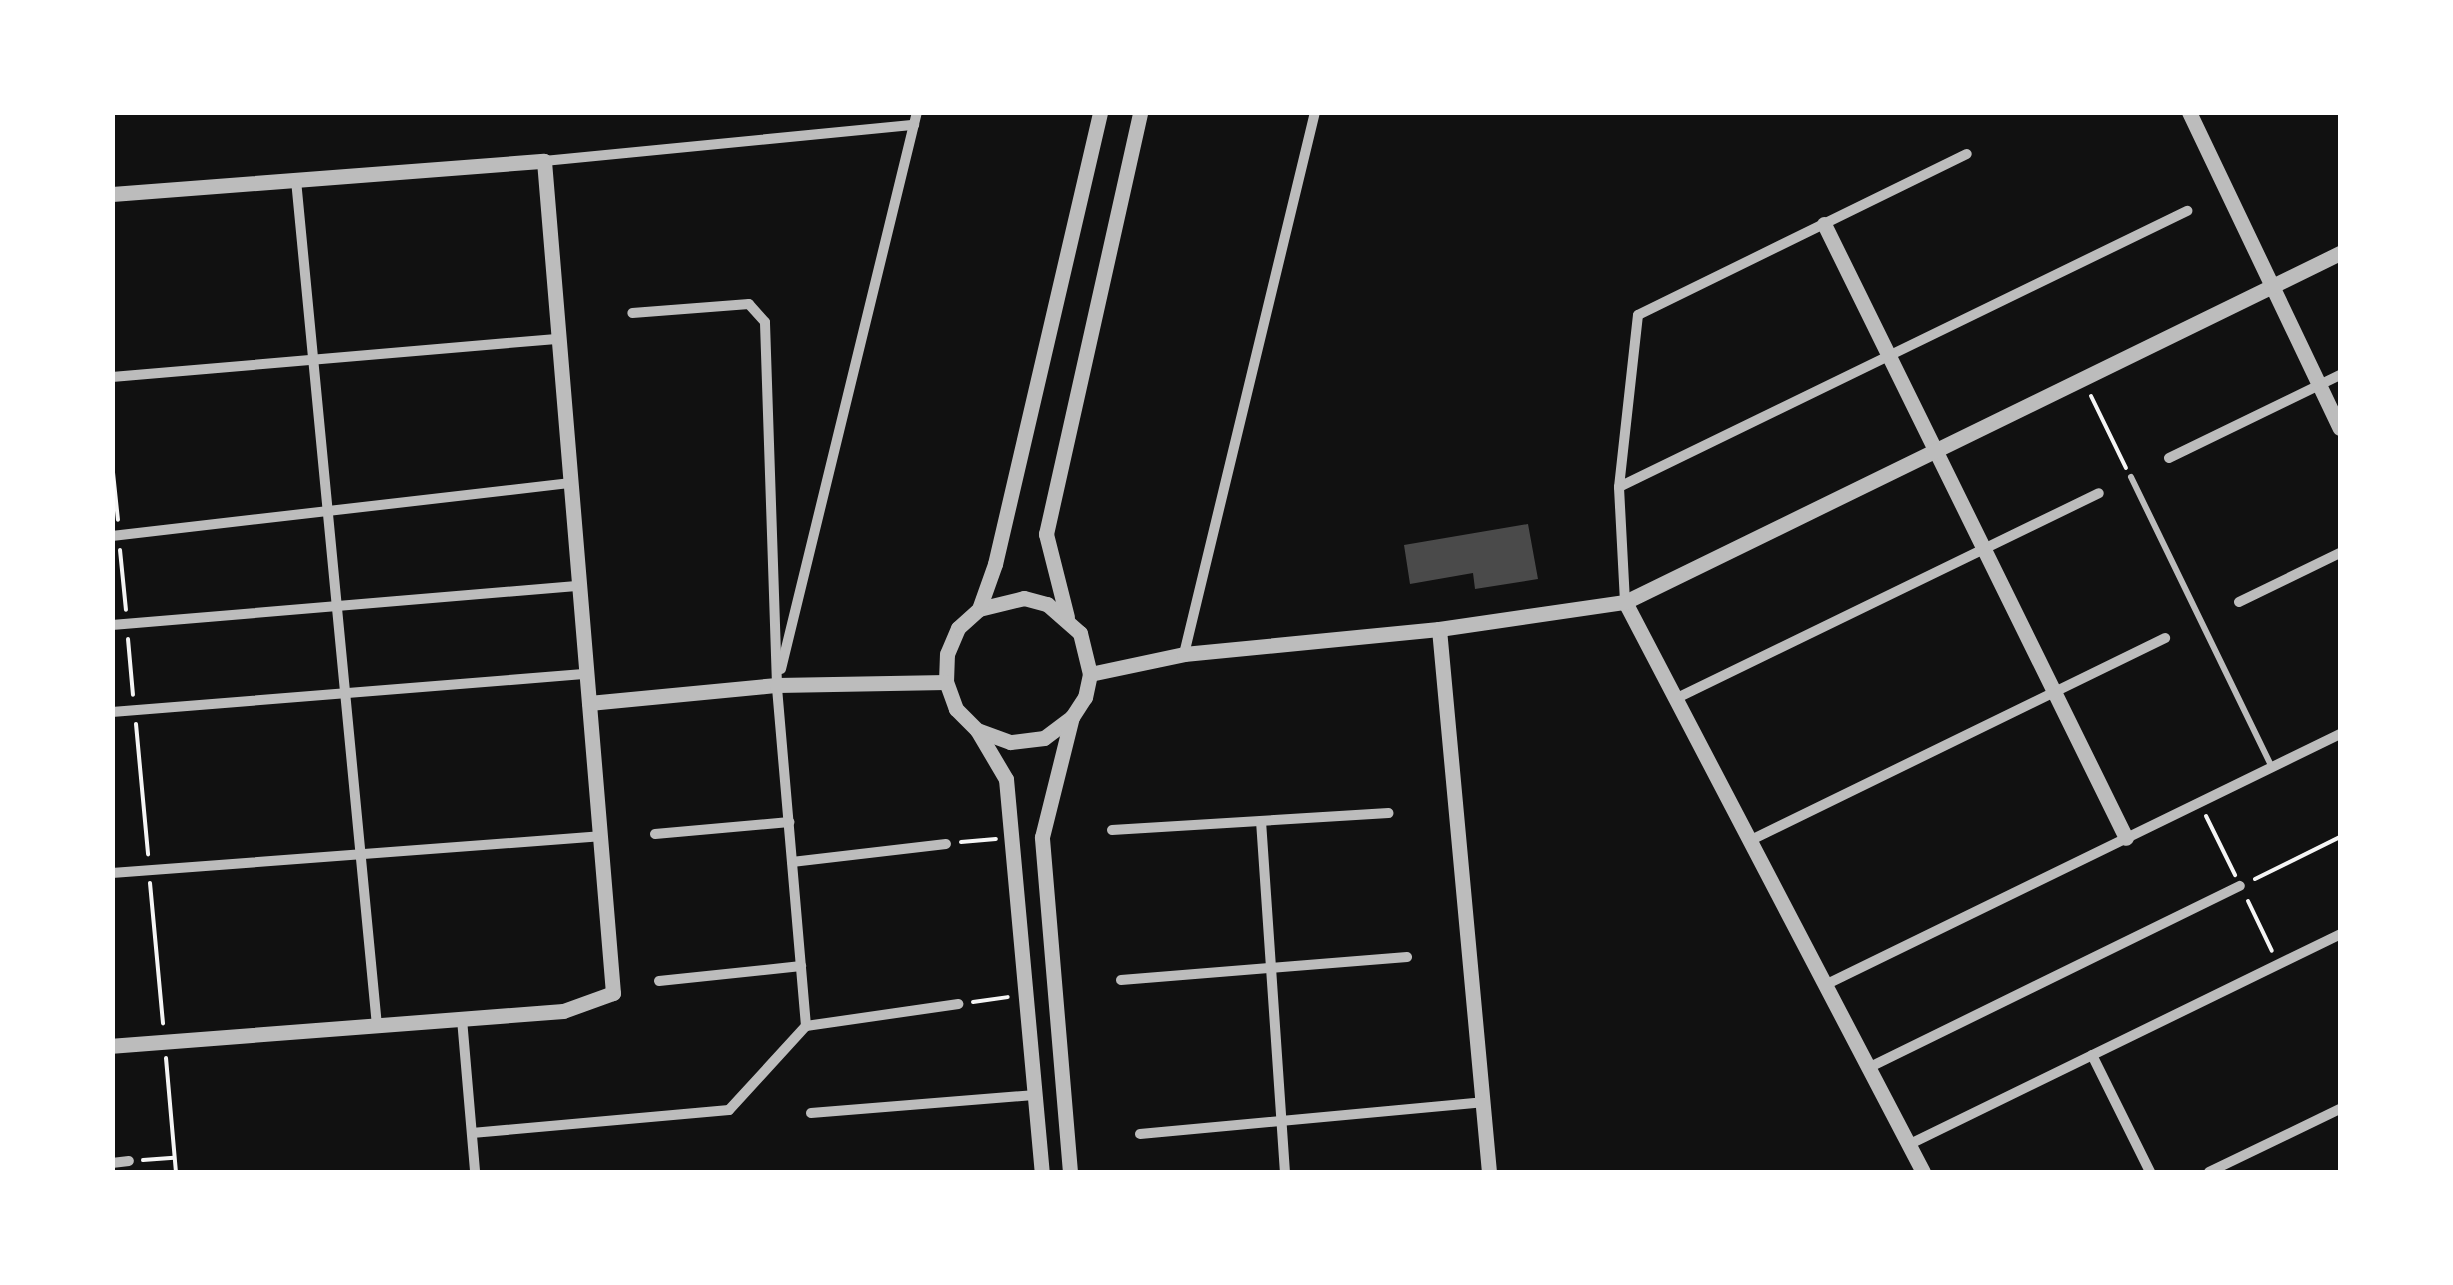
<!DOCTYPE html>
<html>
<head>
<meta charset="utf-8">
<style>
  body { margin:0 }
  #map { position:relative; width:2453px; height:1285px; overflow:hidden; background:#111; font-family:"Open Sans",sans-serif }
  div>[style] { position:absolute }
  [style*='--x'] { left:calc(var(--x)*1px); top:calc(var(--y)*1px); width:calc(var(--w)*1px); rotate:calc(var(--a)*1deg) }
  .building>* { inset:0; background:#4a4a4a }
  .path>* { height:4px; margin:-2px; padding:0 2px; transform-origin:2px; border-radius:2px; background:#f5f5f5 }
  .service>* { height:6px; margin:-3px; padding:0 3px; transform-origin:3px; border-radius:3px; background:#bcbcbc }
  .minor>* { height:10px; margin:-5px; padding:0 5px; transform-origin:5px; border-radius:5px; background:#bcbcbc }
  .tertiary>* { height:15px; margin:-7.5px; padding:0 7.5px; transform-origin:7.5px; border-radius:7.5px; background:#bcbcbc }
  span { translate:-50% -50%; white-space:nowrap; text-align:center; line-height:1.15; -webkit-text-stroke:8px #fff; paint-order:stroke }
  .frame { position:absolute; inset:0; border:115px solid #fff; pointer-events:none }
</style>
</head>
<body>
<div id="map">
  <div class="building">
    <div style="clip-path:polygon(1528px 524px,1538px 579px,1475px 589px,1473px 573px,1410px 584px,1404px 545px)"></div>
  </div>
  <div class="path">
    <div style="--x:2091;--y:396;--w:80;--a:64.1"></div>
    <div style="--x:112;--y:463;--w:57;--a:84"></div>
    <div style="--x:120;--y:550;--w:60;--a:84.3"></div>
    <div style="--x:128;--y:639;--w:56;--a:84.9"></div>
    <div style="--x:136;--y:724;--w:131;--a:84.7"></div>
    <div style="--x:2206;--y:816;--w:66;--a:63.8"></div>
    <div style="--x:961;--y:842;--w:35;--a:-5"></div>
    <div style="--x:2255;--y:879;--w:95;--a:-26.3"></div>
    <div style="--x:150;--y:883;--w:141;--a:84.7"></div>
    <div style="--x:2248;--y:901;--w:55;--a:64.4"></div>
    <div style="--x:973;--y:1002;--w:35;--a:-8"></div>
    <div style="--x:166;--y:1058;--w:114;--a:85"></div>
    <div style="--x:143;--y:1160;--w:31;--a:-4"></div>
  </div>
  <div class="service">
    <div style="--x:2131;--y:477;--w:322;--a:64.1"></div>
  </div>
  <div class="minor">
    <div style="--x:544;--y:161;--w:372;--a:-5.6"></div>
    <div style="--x:296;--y:180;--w:850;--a:84.53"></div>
    <div style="--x:112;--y:377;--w:449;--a:-4.9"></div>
    <div style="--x:2169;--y:458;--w:190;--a:-25.9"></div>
    <div style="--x:1619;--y:487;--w:632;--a:-25.92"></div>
    <div style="--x:112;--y:536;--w:462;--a:-6.6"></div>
    <div style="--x:1625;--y:602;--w:115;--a:-93"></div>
    <div style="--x:1619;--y:487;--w:173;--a:-83.7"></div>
    <div style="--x:1638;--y:315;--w:366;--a:-26.1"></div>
    <div style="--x:2239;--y:602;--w:112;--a:-25.9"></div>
    <div style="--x:112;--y:625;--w:469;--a:-4.8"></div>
    <div style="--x:1184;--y:654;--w:558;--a:-76.41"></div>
    <div style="--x:781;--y:669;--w:573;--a:-76.28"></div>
    <div style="--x:1675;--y:699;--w:471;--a:-25.9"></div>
    <div style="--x:112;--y:712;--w:476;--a:-4.6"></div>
    <div style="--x:1261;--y:821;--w:352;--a:86.1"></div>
    <div style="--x:1112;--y:830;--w:277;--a:-3.5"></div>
    <div style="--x:655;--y:834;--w:135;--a:-5.1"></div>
    <div style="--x:1749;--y:841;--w:463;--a:-26"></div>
    <div style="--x:792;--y:862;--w:155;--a:-6.7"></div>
    <div style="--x:112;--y:873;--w:489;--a:-4.3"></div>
    <div style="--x:1121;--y:980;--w:287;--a:-4.6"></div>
    <div style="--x:659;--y:981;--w:143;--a:-6"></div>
    <div style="--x:1825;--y:985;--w:573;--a:-25.98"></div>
    <div style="--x:462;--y:1019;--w:154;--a:85.1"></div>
    <div style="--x:806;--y:1026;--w:154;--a:-8.2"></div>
    <div style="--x:2092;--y:1055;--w:131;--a:63.6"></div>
    <div style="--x:1868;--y:1068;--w:414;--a:-26.1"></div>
    <div style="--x:811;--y:1113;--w:226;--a:-4.6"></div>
    <div style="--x:472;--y:1133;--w:258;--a:-5.1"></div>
    <div style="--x:729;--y:1110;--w:114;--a:-47.5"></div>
    <div style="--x:806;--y:1026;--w:342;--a:-94.9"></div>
    <div style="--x:777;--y:685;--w:363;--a:-91.9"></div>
    <div style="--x:765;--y:322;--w:24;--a:-132"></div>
    <div style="--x:749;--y:304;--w:117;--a:175.6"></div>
    <div style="--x:1140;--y:1134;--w:344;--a:-5.3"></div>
    <div style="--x:1908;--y:1145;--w:481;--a:-26"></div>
    <div style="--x:112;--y:1163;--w:17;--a:-7"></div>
    <div style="--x:2209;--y:1172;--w:145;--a:-25.7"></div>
  </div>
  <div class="tertiary">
    <div style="--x:2189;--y:112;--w:350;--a:64.5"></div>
    <div style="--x:112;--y:194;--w:433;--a:-4.4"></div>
    <div style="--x:544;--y:161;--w:835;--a:85.26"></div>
    <div style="--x:613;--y:993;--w:53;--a:160.2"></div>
    <div style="--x:563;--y:1011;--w:452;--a:175.6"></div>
    <div style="--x:1824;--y:224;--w:684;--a:63.81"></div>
    <div style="--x:1625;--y:602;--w:643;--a:62.4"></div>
    <div style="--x:979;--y:609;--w:46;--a:-13.7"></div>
    <div style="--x:1024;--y:598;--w:24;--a:15"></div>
    <div style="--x:1047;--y:604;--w:44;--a:41.3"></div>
    <div style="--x:1080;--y:633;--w:42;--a:76.3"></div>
    <div style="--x:1090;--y:674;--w:24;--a:102"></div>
    <div style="--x:1085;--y:697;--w:24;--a:123"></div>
    <div style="--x:1072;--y:717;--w:35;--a:143"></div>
    <div style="--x:1044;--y:738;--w:34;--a:173"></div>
    <div style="--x:1010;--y:742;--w:35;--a:-160"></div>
    <div style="--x:977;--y:730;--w:30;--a:-135"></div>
    <div style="--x:956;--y:709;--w:29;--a:-110"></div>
    <div style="--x:946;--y:682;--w:28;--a:-88"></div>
    <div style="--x:947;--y:654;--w:28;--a:-67"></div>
    <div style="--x:958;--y:628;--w:28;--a:-42"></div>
    <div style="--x:979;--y:609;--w:48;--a:-70.4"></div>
    <div style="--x:995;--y:564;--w:464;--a:-76.9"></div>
    <div style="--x:1067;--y:617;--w:86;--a:-104.2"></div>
    <div style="--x:1046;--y:534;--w:432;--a:-77.4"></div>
    <div style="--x:1439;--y:629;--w:545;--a:84.74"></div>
    <div style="--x:1090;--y:674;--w:96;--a:-12"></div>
    <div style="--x:1184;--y:654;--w:256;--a:-5.6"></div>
    <div style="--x:1439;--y:629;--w:188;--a:-8.3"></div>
    <div style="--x:1625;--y:602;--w:796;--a:-26.02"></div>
    <div style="--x:589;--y:703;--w:189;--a:-5.5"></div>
    <div style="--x:777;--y:685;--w:169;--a:-1"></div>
    <div style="--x:977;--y:730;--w:57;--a:59.4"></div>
    <div style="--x:1006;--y:779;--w:395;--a:84.8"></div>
    <div style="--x:1070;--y:1172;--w:336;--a:-94.8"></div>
    <div style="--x:1042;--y:837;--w:124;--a:-76"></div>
  </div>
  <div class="frame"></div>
</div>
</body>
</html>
